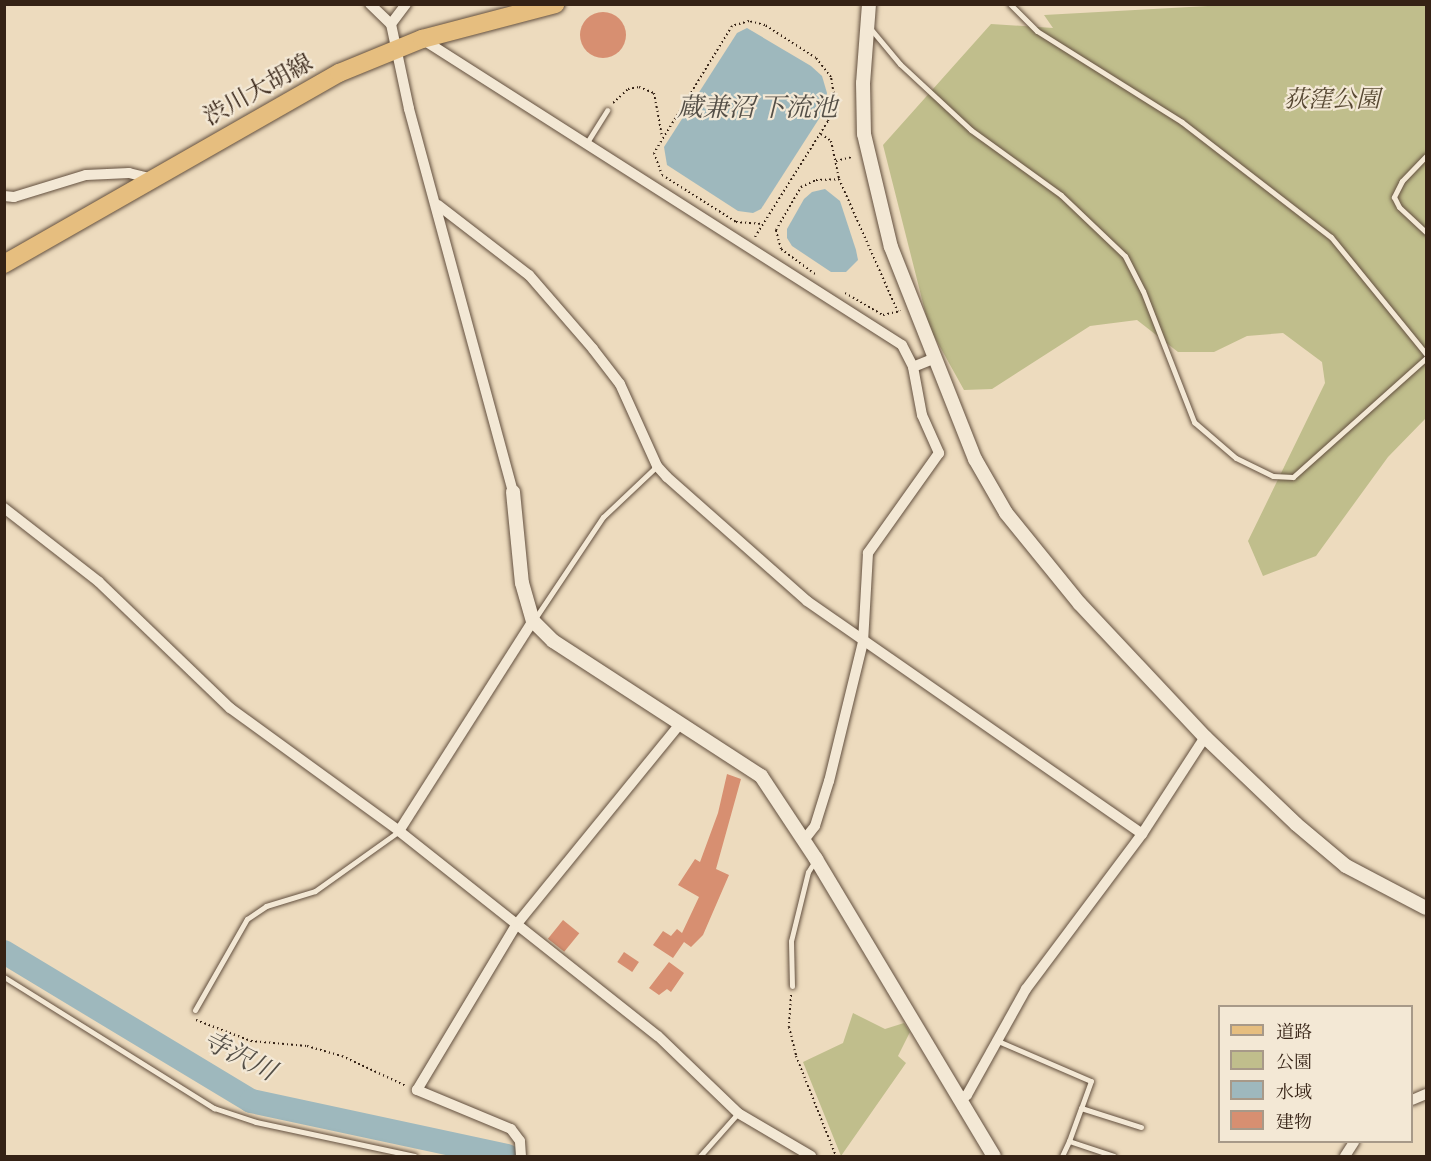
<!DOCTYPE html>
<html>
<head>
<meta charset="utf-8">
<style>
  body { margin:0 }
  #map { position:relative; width:1431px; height:1161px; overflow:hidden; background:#eddbbe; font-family:Alegreya,"Noto Serif JP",serif }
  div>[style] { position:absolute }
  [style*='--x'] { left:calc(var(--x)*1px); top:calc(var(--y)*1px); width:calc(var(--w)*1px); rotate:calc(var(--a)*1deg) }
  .green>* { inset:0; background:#c0be8c }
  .water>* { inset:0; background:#9eb8bd }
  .river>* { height:24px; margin:-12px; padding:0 12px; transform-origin:12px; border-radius:12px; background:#9eb8bd }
  .building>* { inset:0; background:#d78f71; transform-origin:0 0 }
  .round { border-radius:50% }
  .path>* { height:2px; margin-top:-1px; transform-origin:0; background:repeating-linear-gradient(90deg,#352215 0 1.5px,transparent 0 4.5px) }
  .roads { filter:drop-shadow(0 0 2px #63503f) drop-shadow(0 0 2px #63503f) }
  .service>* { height:5px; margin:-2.5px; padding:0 2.5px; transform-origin:2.5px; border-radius:2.5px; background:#f3e8d5 }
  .minor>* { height:10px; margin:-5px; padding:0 5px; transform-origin:5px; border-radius:5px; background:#f3e8d5 }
  .tertiary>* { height:14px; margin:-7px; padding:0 7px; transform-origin:7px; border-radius:7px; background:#f3e8d5 }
  .primary>* { height:18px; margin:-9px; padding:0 9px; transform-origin:9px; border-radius:9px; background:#e6be7f }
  span { translate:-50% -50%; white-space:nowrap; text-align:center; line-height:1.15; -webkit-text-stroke:4.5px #f3e8d5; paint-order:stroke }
  .street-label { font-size:24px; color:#352215 }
  .park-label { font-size:24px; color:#584933; font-style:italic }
  .water-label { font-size:26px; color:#544f47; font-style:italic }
  .frame { position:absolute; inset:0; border:6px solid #352215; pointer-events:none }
  .legend { position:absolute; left:1218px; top:1005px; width:195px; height:138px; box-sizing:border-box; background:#f3e8d5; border:2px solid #a79988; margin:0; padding:8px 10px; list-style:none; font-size:18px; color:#352215 }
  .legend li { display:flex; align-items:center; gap:12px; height:30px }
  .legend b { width:30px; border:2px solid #a79988 }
</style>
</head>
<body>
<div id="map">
  <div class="green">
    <div style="clip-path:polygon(1226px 5px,1426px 5px,1426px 418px,1388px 457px,1316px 556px,1263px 576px,1248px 541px,1325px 383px,1322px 362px,1283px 333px,1247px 336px,1214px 352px,1178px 352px,1137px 320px,1090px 326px,992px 389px,964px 390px,929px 327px,883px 145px,991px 24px,1053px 28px,1044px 15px)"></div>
    <div style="clip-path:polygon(853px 1013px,885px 1029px,904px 1023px,910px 1032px,898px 1056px,906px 1063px,841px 1156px,803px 1062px,843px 1043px)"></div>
  </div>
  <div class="water">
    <div style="clip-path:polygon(747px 28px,811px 66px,822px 76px,827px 93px,824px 111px,761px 209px,753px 213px,738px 211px,667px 165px,664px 147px,737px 33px)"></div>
    <div style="clip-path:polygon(825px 189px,840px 201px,856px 250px,858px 260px,846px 272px,831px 272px,792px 246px,787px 238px,787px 229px,804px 199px,812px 192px)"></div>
  </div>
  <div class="river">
    <div style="--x:4;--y:952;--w:288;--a:31.1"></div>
    <div style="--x:251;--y:1101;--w:262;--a:12.1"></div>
  </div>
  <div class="building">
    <div class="round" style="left:580px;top:12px;width:46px;height:46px"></div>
    <div style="clip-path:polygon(727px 774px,741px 779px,716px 869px,729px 875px,703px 935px,691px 947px,684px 942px,673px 958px,653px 945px,663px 931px,671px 936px,677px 929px,682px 933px,699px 897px,678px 885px,695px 859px,700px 862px,718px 813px)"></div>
    <div style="left:563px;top:920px;width:21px;height:24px;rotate:39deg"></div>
    <div style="left:624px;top:952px;width:18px;height:12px;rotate:34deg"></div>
    <div style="clip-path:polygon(669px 962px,684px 973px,671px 992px,667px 989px,659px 995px,649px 988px)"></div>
  </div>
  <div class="path">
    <div style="--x:613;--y:103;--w:21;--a:-43"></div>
    <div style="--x:628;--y:89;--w:11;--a:-10"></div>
    <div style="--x:639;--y:87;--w:16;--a:22"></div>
    <div style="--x:654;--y:93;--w:44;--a:79.5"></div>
    <div style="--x:821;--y:134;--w:12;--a:35"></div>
    <div style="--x:831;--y:141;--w:39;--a:78"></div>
    <div style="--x:839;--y:179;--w:145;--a:66.1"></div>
    <div style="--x:836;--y:161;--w:16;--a:-14"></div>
    <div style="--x:755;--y:237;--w:137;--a:-57.8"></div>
    <div style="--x:828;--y:121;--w:20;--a:-70"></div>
    <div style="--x:835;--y:102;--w:25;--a:-99"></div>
    <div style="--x:831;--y:77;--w:24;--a:-128"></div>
    <div style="--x:816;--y:58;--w:61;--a:-147.1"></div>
    <div style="--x:765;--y:25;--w:16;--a:-166"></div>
    <div style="--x:749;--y:21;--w:18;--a:164"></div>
    <div style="--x:732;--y:26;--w:149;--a:121.6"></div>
    <div style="--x:654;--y:153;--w:23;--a:70"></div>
    <div style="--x:662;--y:175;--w:88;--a:32.4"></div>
    <div style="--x:736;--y:222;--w:27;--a:4"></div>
    <div style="--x:815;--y:274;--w:42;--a:-143.7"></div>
    <div style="--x:781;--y:249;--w:20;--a:-105"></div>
    <div style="--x:776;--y:230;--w:50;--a:-59.8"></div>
    <div style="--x:801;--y:187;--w:17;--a:-25"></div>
    <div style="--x:816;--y:180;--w:23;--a:-2"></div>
    <div style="--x:845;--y:293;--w:44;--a:30.1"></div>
    <div style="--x:883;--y:315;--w:18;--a:-13"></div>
    <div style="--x:791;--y:995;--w:32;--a:94"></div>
    <div style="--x:789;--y:1027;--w:30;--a:76"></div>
    <div style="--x:796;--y:1056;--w:108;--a:68.2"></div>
    <div style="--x:196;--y:1020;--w:59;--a:20.9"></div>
    <div style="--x:251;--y:1041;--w:56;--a:5.1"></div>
    <div style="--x:307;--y:1046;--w:36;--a:16"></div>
    <div style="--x:342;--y:1056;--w:71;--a:25.1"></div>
  </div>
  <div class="roads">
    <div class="service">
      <div style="--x:1010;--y:4;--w:38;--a:45"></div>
      <div style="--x:1037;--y:31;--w:171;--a:32.1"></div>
      <div style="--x:1182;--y:122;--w:188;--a:37.7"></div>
      <div style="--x:1331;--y:237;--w:151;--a:50.9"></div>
      <div style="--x:870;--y:28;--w:47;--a:50.2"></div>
      <div style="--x:900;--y:64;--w:97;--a:42.9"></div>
      <div style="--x:971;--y:130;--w:111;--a:35.8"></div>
      <div style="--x:1061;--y:195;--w:88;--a:43.6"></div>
      <div style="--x:1125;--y:256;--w:39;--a:63"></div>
      <div style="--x:1143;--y:291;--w:141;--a:68.7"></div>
      <div style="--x:1194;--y:422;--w:55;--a:40.6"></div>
      <div style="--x:1236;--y:458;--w:41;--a:25.9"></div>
      <div style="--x:1273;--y:476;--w:20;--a:3"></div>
      <div style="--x:1293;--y:477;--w:178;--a:-41.8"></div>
      <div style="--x:586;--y:144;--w:40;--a:-58"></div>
      <div style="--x:1426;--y:156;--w:35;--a:134"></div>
      <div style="--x:1402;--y:181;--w:18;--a:117"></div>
      <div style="--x:1394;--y:197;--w:11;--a:63"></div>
      <div style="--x:1399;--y:207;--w:37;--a:43"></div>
      <div style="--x:534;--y:620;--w:124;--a:-56.2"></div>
      <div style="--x:603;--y:517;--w:74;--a:-43.4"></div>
      <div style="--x:4;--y:977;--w:248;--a:32"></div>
      <div style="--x:214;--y:1108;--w:44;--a:18.4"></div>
      <div style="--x:256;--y:1122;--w:162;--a:12.1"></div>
      <div style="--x:792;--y:986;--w:45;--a:-91.3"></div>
      <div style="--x:791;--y:941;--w:71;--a:-76.2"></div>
      <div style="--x:808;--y:872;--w:13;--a:-58"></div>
      <div style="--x:195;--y:1010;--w:105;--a:-60.3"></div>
      <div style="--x:247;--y:919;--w:23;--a:-34"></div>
      <div style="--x:266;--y:906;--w:51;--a:-17"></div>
      <div style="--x:315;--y:891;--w:103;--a:-35.5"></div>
      <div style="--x:998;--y:1041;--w:101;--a:23.3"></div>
      <div style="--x:1091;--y:1081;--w:29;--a:110"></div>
      <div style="--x:1069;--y:1141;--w:35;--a:-70"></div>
      <div style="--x:1081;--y:1108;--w:63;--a:17.6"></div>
      <div style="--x:700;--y:1156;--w:57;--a:-48.5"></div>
      <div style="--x:1062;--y:1156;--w:17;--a:-65"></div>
      <div style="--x:1069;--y:1141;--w:47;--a:18.4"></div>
    </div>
    <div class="minor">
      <div style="--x:370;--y:4;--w:29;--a:44"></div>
      <div style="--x:391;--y:24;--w:87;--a:78"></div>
      <div style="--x:409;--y:109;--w:397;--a:74.8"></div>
      <div style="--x:391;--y:24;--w:25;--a:-53"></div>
      <div style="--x:422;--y:39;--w:569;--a:32.52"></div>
      <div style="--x:902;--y:345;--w:25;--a:63"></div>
      <div style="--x:913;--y:367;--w:49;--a:79.4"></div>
      <div style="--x:922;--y:415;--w:42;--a:65.9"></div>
      <div style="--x:939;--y:453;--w:123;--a:125.4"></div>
      <div style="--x:868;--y:553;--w:89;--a:93.2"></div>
      <div style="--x:863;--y:642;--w:143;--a:103.7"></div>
      <div style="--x:829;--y:781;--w:47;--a:107.3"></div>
      <div style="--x:815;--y:826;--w:18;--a:128"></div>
      <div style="--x:4;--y:196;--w:10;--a:6"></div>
      <div style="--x:14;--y:197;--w:75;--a:-17"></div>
      <div style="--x:86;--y:175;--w:43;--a:-2.7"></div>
      <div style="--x:129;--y:173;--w:21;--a:14"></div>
      <div style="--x:438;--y:205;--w:115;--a:37.6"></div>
      <div style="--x:529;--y:275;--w:98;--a:49.1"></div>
      <div style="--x:593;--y:349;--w:44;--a:52.4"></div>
      <div style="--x:620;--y:384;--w:90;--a:65.7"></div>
      <div style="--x:657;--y:466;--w:15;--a:48"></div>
      <div style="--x:667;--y:477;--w:187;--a:41.5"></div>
      <div style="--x:807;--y:601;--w:408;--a:34.8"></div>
      <div style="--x:913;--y:367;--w:24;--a:-22"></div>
      <div style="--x:4;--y:508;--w:120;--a:37.9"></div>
      <div style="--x:99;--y:582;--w:182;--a:43.9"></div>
      <div style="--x:230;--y:708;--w:209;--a:36"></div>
      <div style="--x:399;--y:831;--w:330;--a:38.4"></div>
      <div style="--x:658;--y:1036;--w:111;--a:43.9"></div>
      <div style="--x:738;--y:1113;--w:85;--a:30.5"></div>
      <div style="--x:399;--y:831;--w:249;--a:-57.5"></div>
      <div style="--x:1412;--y:1100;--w:15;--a:-23"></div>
      <div style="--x:960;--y:1101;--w:9;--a:-41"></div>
      <div style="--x:967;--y:1095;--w:121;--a:-60.9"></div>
      <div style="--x:1026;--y:989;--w:194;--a:-53.2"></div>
      <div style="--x:1142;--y:834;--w:116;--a:-57"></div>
      <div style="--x:521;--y:1156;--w:15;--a:-94"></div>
      <div style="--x:520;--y:1141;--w:15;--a:-127"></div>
      <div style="--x:511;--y:1129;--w:102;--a:-157.5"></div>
      <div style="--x:417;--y:1090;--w:192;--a:-59"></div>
      <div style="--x:516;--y:925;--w:261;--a:-50.8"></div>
      <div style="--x:1345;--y:1156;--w:17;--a:-57"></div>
    </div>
    <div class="tertiary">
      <div style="--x:869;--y:4;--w:79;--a:94.3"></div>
      <div style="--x:863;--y:83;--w:51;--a:88.9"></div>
      <div style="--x:864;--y:134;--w:116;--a:76.6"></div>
      <div style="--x:891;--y:247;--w:228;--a:68.4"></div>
      <div style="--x:975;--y:459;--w:62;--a:60.1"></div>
      <div style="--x:1006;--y:513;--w:117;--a:50.9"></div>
      <div style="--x:1080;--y:604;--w:183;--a:46.8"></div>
      <div style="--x:1205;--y:737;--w:126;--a:43.7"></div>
      <div style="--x:1296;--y:824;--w:65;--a:40"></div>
      <div style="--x:1346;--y:866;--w:90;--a:27.7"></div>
      <div style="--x:513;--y:492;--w:91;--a:84.4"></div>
      <div style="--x:522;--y:583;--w:40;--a:74"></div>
      <div style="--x:533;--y:621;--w:28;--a:45"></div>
      <div style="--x:553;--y:641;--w:248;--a:33"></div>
      <div style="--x:761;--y:776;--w:100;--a:56.5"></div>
      <div style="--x:816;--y:859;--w:346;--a:59.1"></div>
    </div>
    <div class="primary">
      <div style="--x:4;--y:264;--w:386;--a:-29.7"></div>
      <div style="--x:339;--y:73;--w:90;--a:-22.3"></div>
      <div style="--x:422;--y:39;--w:138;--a:-14.7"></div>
    </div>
  </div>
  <div class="street-label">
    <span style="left:258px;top:90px;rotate:-29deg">渋川大胡線</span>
  </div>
  <div class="park-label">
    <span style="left:1332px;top:100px">荻窪公園</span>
  </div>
  <div class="water-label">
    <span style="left:757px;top:108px">蔵兼沼 下流池</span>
    <span style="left:239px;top:1056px;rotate:27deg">寺沢川</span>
  </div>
  <div class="frame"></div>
  <ul class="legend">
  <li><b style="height:8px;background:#e6be7f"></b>道路</li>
  <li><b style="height:16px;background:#c0be8c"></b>公園</li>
  <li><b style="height:16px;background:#9eb8bd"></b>水域</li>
  <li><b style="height:16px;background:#d78f71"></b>建物</li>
  </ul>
</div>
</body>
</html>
